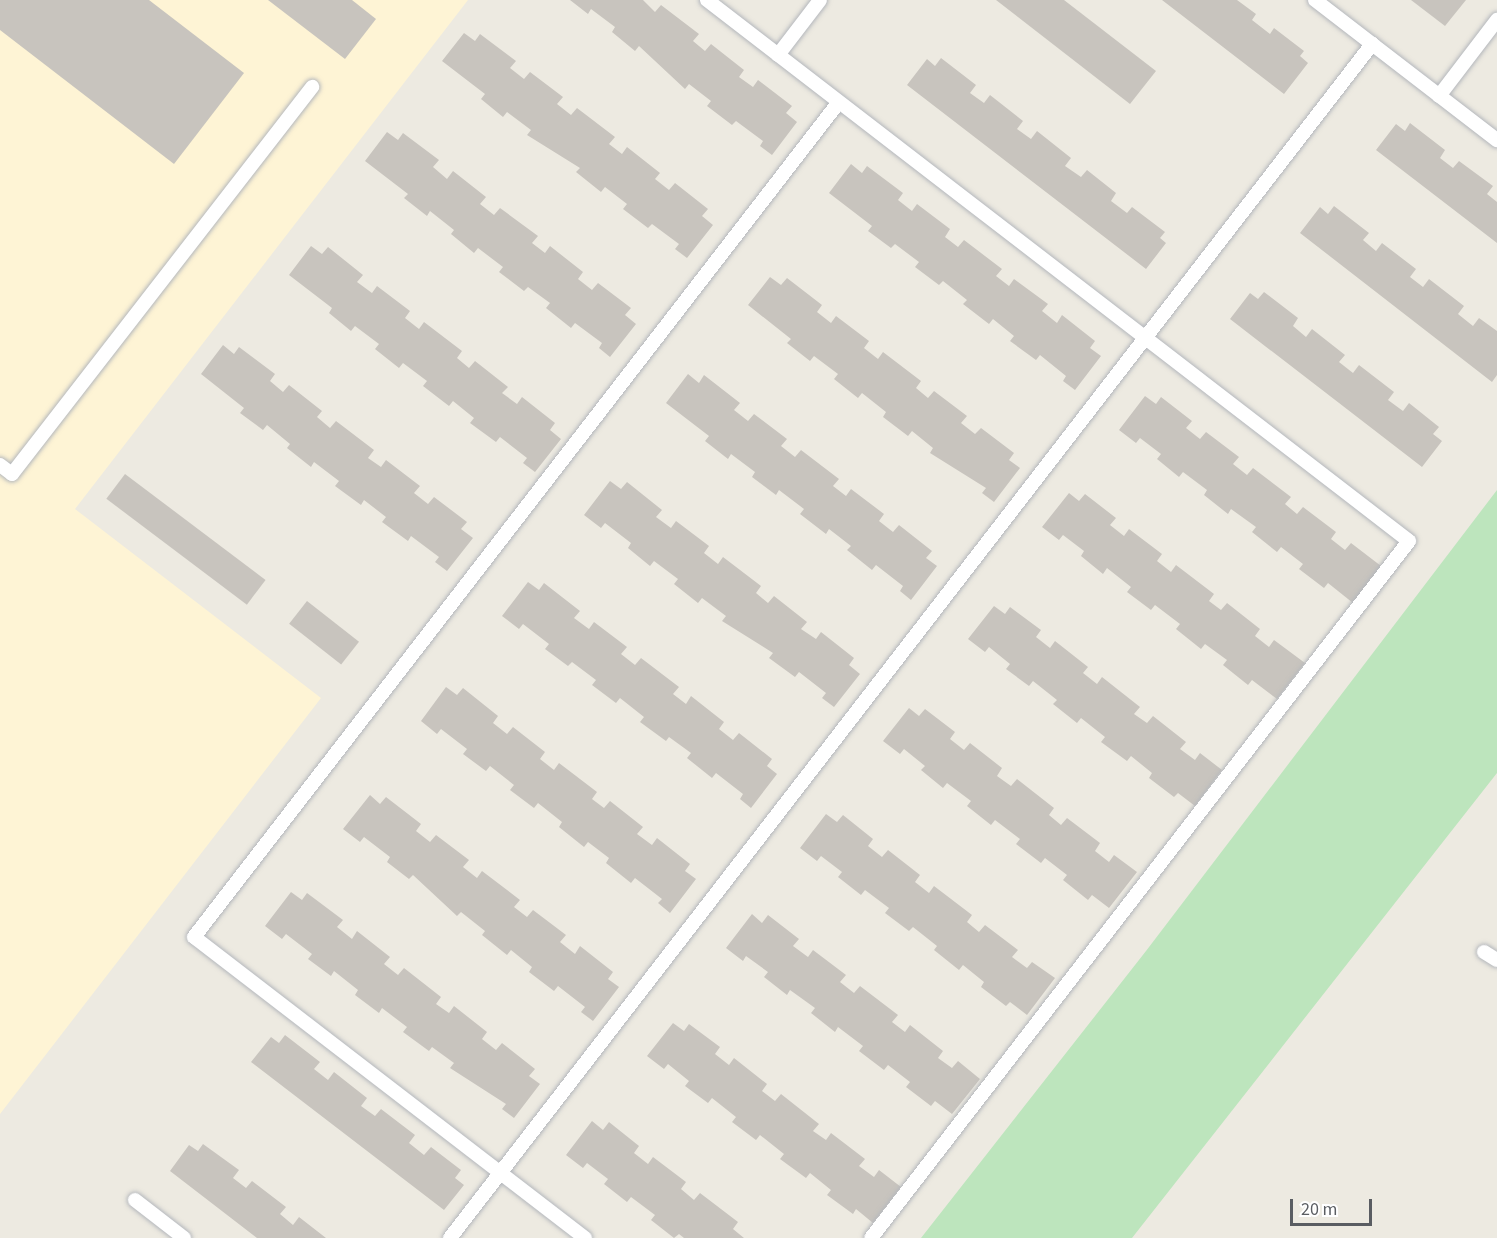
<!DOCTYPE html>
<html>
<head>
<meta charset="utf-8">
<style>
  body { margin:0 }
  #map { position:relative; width:1497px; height:1238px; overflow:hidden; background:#edeae1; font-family:"Source Sans 3",sans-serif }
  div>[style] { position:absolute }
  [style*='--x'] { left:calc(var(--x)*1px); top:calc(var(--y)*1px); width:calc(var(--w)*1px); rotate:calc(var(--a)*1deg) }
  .commercial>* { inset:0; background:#fef4d5 }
  .green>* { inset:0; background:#bde5bd }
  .building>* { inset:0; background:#c8c4be; transform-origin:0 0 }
  .roads { filter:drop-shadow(0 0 2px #b4b7bc) drop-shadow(0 0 2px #b4b7bc) }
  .service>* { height:14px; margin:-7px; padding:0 7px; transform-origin:7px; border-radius:7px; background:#fff }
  span { translate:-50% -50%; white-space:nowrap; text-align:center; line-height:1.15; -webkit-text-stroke:4.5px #fff; paint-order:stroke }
  .scale { position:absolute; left:1290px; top:1199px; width:82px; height:27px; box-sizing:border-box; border:3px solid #5a5d62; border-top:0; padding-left:8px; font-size:18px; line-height:21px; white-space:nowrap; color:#5a5d62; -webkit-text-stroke:4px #fff; paint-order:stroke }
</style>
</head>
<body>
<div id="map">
  <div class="commercial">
    <div style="clip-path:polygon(0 0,468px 0,75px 509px,321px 698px,0 1114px)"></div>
  </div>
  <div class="green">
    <div style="clip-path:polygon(1497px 490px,1497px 773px,1132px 1238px,921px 1238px,1146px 951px)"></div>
  </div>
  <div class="building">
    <div style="clip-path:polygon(0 0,149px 0,244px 73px,174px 164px,0 30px)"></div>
    <div style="clip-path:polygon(268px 0,352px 0,376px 19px,345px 59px)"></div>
    <div style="clip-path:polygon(570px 0,643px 0,655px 12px,661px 5px,699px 34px,693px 41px,705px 51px,711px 44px,744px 70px,739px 77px,753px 87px,758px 80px,792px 106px,786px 113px,797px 122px,772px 155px,760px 146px,763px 141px,736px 121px,732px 125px,707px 106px,711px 101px,689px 84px,685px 89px,639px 46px,635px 51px,612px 32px,615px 27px,591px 9px,588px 14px)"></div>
    <div style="clip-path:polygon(996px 0,1064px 0,1156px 71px,1130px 104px)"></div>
    <div style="clip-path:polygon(1162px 0,1237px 0,1256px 14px,1252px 20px,1270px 34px,1274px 28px,1304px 51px,1300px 56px,1308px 63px,1284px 94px)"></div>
    <div style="clip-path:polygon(1411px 0,1466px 0,1445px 26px)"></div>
    <div style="clip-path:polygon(464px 33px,475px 41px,480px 34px,516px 61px,510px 68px,524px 79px,530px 72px,563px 97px,557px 104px,571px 115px,577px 108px,615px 137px,609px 144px,622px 154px,627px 147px,660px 173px,655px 179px,669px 190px,675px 183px,708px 209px,702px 216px,713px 225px,687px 258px,675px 249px,679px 244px,652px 224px,648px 228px,623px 209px,627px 204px,605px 187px,601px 192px,576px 172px,580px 168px,527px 135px,531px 130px,507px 112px,503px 117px,481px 99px,485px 94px,442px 61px)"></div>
    <div style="clip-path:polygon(941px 58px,976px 85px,970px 93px,984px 103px,990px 95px,1023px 121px,1017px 129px,1031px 139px,1037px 131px,1071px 158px,1065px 166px,1081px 177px,1087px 170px,1116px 193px,1111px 201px,1127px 213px,1132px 207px,1165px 232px,1160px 238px,1166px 243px,1146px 269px,907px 85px,927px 59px,935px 66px)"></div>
    <div style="clip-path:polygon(1410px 123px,1445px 150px,1440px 158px,1453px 168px,1459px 161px,1493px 186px,1487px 194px,1497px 202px,1497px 243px,1376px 150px,1396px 124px,1405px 131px)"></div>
    <div style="clip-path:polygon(387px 132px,398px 140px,403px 133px,439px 160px,433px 167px,447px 179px,453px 171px,486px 197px,480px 204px,494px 215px,500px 208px,538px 236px,532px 243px,545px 253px,550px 246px,583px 272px,578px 279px,592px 290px,598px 283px,631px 308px,625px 315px,636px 324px,610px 357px,599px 348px,602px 343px,575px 323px,571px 328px,546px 308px,550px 303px,528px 287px,524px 291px,499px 272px,503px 267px,478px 248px,474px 253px,451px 234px,454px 230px,430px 211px,427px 216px,404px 198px,408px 194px,365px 161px)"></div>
    <div style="clip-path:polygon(851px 164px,862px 173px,867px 166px,903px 193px,898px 200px,912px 211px,917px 204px,950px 229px,945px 237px,958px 247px,964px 240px,1002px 269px,996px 276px,1009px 286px,1014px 279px,1048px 304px,1042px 311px,1057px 323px,1062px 315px,1095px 341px,1090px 348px,1101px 356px,1075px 390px,1063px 381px,1066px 376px,1040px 355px,1036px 360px,1010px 341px,1014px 336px,993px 319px,989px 324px,963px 304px,967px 300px,943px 281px,939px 285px,915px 267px,919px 262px,895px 244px,891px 248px,868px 231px,872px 226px,829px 193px)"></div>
    <div style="clip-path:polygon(1334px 206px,1369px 233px,1363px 240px,1376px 251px,1382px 243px,1416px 269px,1410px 277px,1423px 287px,1429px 279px,1464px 306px,1458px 314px,1473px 326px,1479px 318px,1497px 331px,1497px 375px,1492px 382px,1300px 233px,1320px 207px,1328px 214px)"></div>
    <div style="clip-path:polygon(311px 246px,322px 254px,328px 247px,363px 275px,357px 282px,372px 293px,377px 286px,410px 311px,405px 318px,419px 329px,424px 322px,462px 351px,457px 358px,469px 368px,475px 361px,508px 387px,502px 393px,517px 404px,522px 397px,555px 423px,550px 430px,561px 439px,535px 472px,523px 463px,527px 458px,500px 437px,496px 442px,470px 423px,474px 418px,453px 401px,449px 406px,423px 386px,427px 381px,403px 363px,399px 368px,375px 349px,379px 344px,355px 326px,351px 331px,329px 313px,332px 308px,289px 275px)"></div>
    <div style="clip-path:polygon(770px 277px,781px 285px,787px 278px,822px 305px,817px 312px,831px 323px,836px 316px,869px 341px,864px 348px,878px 359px,883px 352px,921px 381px,916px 388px,928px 398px,934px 391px,967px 416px,961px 423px,975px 434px,981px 428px,1014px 453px,1009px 460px,1020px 468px,994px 502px,982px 493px,986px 488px,930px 453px,933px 448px,912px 431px,908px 436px,883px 417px,886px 412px,862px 393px,858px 398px,834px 379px,838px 374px,814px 356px,810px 361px,787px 343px,791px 339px,748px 305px)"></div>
    <div style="clip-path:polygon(1264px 292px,1298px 318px,1293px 326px,1306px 337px,1312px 329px,1345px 355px,1339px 362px,1353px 373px,1359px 365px,1394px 392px,1388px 400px,1403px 411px,1409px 403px,1439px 427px,1433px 434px,1442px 441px,1422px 467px,1230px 319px,1250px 293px,1258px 299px)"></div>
    <div style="clip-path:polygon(223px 345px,234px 354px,239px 347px,275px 374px,270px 381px,283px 392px,289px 385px,322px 411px,317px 417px,330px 428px,336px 421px,374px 450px,368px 458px,381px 467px,386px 460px,420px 486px,414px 493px,428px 504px,434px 497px,467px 522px,461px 529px,473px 538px,447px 571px,435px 562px,439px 557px,411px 536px,408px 541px,382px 522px,386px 517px,364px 500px,361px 505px,335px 486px,339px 481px,314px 462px,311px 467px,287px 448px,290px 444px,267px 425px,263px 430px,240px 413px,244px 408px,201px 374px)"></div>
    <div style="clip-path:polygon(688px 374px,699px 383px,704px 375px,740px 403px,734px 410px,748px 421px,754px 414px,787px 439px,781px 446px,795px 457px,801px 450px,839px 479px,833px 486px,846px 496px,851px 489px,884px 514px,879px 521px,893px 532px,899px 525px,932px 551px,926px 558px,937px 566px,911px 600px,900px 591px,903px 586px,876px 565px,872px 570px,847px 550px,851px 546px,829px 529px,826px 534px,800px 514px,804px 509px,779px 490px,776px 495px,752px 477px,755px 472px,731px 454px,728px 459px,705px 441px,709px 436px,666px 403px)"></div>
    <div style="clip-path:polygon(1145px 396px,1156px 404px,1161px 397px,1192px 421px,1186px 428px,1200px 439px,1206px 432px,1239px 457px,1233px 464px,1247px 475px,1253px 468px,1291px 497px,1285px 504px,1297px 514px,1303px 507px,1336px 532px,1331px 539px,1345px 550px,1351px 543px,1381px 566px,1353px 603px,1328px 583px,1324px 588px,1299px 569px,1303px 564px,1281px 547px,1277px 552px,1252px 532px,1256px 527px,1231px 509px,1228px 514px,1204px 495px,1207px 490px,1183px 472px,1179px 477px,1157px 459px,1161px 454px,1140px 438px,1136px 443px,1119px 430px)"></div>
    <div style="left:125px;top:474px;width:176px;height:31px;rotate:37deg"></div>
    <div style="clip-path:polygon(610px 481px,621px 489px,627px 482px,662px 510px,656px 517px,671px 528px,676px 521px,709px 546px,704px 553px,718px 564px,723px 557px,761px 586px,756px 593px,768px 603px,774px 596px,807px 622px,801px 629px,816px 639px,821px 632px,854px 658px,849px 665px,860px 674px,834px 707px,822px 698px,826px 693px,799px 672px,795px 677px,769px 658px,773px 653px,722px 621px,726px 616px,702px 598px,698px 603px,674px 584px,678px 579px,654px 561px,650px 566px,628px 548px,631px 543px,605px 523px,601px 528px,584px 515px)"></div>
    <div style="clip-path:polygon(1069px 493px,1079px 501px,1085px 494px,1116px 518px,1110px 525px,1124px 536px,1129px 529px,1162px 554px,1157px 561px,1171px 572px,1176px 565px,1214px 594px,1209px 601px,1221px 610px,1227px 603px,1260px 629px,1255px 636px,1269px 647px,1274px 640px,1305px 663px,1277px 699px,1252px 680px,1248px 685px,1223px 665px,1227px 660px,1205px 644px,1201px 649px,1176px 629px,1180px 624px,1155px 605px,1151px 610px,1127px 592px,1131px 587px,1107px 568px,1103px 574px,1081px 556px,1084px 551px,1063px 535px,1059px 540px,1042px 527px)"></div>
    <div style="clip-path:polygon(528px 582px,539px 590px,544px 583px,580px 611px,574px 618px,589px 629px,594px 622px,627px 647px,621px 654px,635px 665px,641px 658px,679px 687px,673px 694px,686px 704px,691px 696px,724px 722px,719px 729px,733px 740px,739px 733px,772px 759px,767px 766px,777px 774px,751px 808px,740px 799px,743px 794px,716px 773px,712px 778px,687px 758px,691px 753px,669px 737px,666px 741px,640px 722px,644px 717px,620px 698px,616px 703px,592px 685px,596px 680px,572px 662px,568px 666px,545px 649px,549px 644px,523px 624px,519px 629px,502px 616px)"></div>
    <div style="left:307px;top:601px;width:66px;height:29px;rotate:38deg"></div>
    <div style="clip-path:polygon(994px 606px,1005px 614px,1010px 607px,1041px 630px,1036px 637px,1050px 648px,1055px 641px,1088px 667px,1083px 673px,1097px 684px,1102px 677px,1140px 707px,1134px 714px,1147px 723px,1153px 716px,1186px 742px,1180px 749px,1195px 760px,1200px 753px,1222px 770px,1195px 806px,1178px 793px,1174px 797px,1149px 778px,1152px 773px,1131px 756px,1127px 761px,1101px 742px,1105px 737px,1081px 718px,1077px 723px,1053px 704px,1057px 700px,1033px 681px,1029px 686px,1006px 669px,1010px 664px,989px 647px,985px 652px,968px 639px)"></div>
    <div style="clip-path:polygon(446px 687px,457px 695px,463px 688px,498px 716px,493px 723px,507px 734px,513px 727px,545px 752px,540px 759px,554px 770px,559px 763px,597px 792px,592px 799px,604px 808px,610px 801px,643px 827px,637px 834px,652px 845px,657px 838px,690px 864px,685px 871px,696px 879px,670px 913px,658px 903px,662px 899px,635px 878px,631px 883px,606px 863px,609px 858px,588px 842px,584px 847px,559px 827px,562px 822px,538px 803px,534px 808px,510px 790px,514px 785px,490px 766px,486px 771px,463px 754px,467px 749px,441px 729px,437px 734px,421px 721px)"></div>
    <div style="clip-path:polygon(909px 708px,919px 716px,925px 709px,955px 732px,950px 739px,964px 750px,970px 743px,1002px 768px,997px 776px,1011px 786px,1017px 779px,1054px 808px,1049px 815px,1061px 825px,1067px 818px,1100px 843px,1095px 851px,1109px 862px,1114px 855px,1137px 872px,1109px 908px,1092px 895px,1088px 900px,1063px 880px,1067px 875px,1045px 858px,1041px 863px,1016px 844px,1020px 839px,995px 820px,991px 825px,967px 806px,971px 801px,947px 783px,943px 788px,921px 770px,925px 766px,904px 749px,900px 754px,883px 741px)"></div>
    <div style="clip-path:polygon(370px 795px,380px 804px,386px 797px,421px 824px,416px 831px,430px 842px,436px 835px,469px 860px,463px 867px,477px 878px,482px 871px,520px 900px,514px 907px,527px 917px,533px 910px,566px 935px,560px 942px,575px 954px,580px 946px,613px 972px,608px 979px,619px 987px,593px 1021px,581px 1012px,585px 1007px,558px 986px,554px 991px,529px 972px,532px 967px,511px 950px,507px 955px,482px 935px,485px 931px,461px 912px,457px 916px,413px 875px,409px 879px,387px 862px,390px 857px,364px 837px,360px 842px,343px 829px)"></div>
    <div style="clip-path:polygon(826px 814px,837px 822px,843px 815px,873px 839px,868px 846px,882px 857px,888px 850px,920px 875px,915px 882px,929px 893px,934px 886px,972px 915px,967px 922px,979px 932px,985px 925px,1018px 950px,1012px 957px,1027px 968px,1032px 962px,1055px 978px,1027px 1015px,1010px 1002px,1006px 1006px,981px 987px,984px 982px,963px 965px,959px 970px,934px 950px,937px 946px,913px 927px,909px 931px,885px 913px,889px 908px,865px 890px,861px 895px,838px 877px,842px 872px,821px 856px,817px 861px,800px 848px)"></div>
    <div style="clip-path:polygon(291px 892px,302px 900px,307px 893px,343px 920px,337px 927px,352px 939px,357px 931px,390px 957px,384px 964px,398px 975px,404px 968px,441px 997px,436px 1004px,449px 1013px,454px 1006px,487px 1032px,482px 1039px,496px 1050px,502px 1043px,535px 1069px,529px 1076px,540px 1084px,514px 1118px,502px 1109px,506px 1104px,450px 1068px,454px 1063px,432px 1047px,429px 1051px,403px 1032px,407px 1027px,382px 1008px,379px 1013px,355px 995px,358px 990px,334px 971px,331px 976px,308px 959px,312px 954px,286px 934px,282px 939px,265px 926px)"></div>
    <div style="clip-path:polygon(752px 914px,762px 923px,768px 915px,799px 939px,793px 946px,808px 957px,813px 950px,846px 975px,840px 982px,854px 993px,860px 986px,898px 1015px,892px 1022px,905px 1032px,910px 1025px,943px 1051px,938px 1058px,952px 1068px,958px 1061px,980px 1079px,952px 1114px,935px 1101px,931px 1106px,906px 1087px,910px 1082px,888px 1065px,884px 1070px,859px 1051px,863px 1046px,838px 1027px,835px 1032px,811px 1013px,815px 1008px,790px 990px,787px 995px,764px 977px,768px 972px,746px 956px,743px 961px,726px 948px)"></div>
    <div style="clip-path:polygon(673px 1023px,684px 1031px,689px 1024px,720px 1047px,715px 1054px,729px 1065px,734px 1058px,767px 1084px,762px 1091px,775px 1101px,781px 1094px,819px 1124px,813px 1131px,826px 1140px,831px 1133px,865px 1159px,859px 1166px,874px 1177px,879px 1170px,901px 1187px,873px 1223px,856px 1209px,853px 1214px,827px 1195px,831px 1190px,810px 1173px,806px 1178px,780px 1159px,784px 1154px,760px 1135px,756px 1140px,732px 1122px,736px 1117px,712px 1098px,708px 1103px,685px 1086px,689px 1081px,668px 1064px,664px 1069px,647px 1056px)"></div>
    <div style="clip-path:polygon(285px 1035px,320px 1062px,314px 1069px,328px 1080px,334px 1072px,367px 1098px,361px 1106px,375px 1116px,381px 1109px,415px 1135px,409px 1143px,424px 1155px,431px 1147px,461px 1170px,455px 1178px,464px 1185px,444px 1210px,251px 1062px,271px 1037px,279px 1043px)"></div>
    <div style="clip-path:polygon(592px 1121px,603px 1130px,609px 1122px,639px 1146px,634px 1153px,648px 1164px,653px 1157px,686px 1182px,681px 1189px,694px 1200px,700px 1193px,738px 1222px,733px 1229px,744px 1238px,684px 1238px,679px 1234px,674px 1238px,651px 1220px,655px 1215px,631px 1197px,627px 1202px,604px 1184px,608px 1179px,587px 1163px,583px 1168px,566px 1155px)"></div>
    <div style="clip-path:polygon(203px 1144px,239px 1170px,233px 1178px,246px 1188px,252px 1181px,286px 1207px,280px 1214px,293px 1225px,299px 1217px,326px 1238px,257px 1238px,170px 1171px,189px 1145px,198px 1151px)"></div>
  </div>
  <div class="roads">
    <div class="service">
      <div style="--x:707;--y:0;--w:886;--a:37.62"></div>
      <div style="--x:1409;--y:541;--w:880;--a:127.66"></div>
      <div style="--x:1315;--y:0;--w:230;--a:37.6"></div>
      <div style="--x:778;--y:55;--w:69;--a:-52.6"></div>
      <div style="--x:1439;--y:96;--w:96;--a:-52.7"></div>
      <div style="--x:0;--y:465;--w:15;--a:37"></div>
      <div style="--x:12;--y:474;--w:490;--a:-52.2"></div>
      <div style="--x:1484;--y:952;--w:15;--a:32"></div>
      <div style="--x:135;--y:1200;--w:62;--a:37.8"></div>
      <div style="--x:450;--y:1238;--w:1509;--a:-52.32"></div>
      <div style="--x:585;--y:1238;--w:493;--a:-142.4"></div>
      <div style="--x:194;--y:937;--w:1055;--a:-52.32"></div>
    </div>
  </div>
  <div class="scale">20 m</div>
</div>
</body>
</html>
